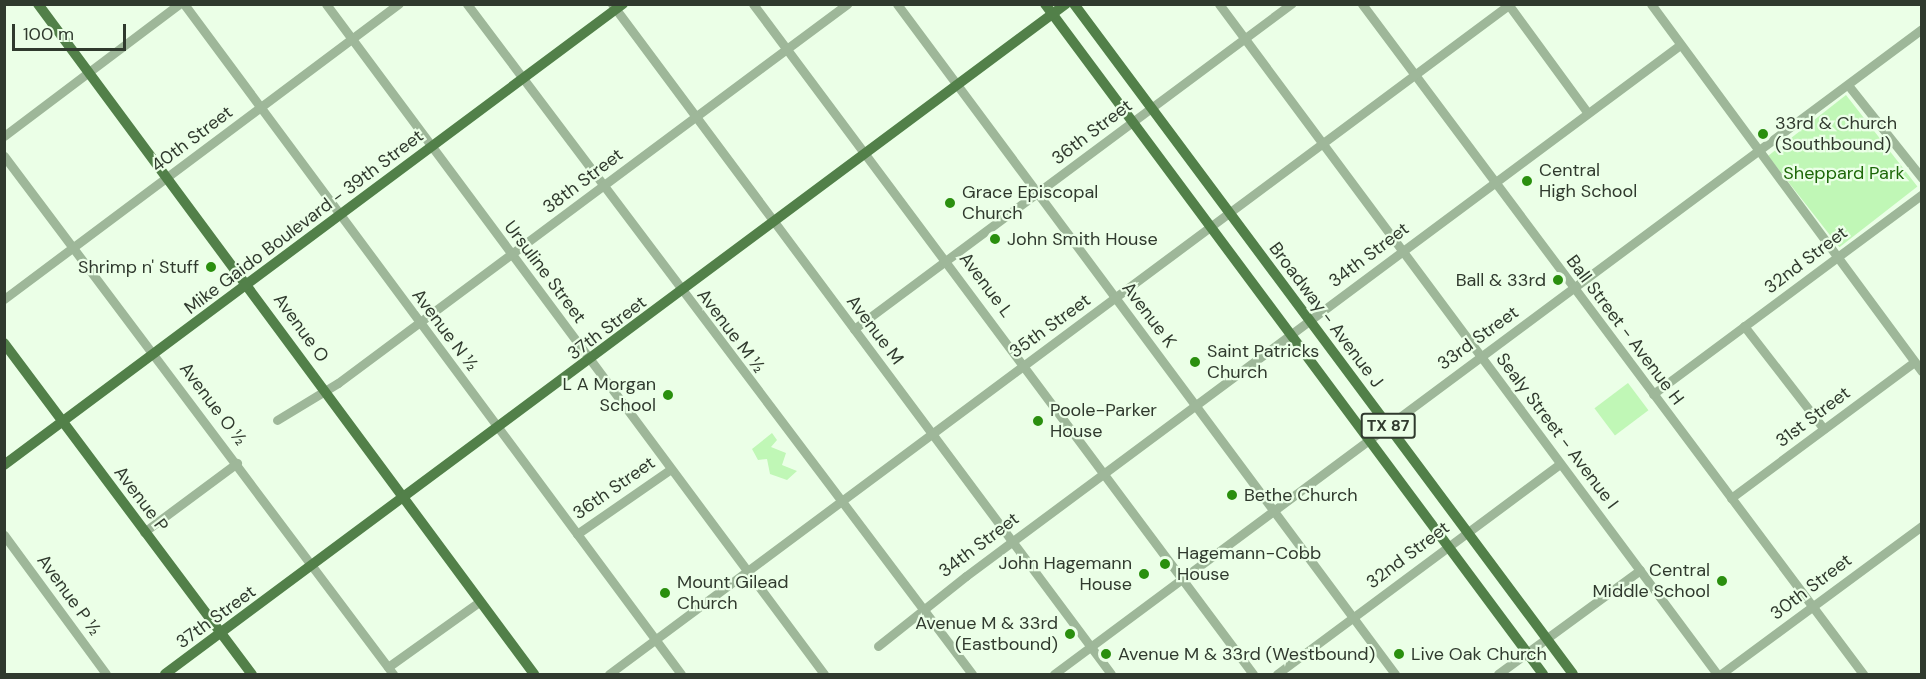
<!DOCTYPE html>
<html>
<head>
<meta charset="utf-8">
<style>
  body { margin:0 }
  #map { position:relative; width:1926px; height:679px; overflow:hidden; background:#ebffe7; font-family:"DM Sans",sans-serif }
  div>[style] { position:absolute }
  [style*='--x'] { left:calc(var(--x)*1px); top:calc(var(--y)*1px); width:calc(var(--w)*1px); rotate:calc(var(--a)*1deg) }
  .green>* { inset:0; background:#c0f7b6; transform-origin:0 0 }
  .minor>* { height:9px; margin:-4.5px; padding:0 4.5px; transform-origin:4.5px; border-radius:4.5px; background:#9eb799 }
  .major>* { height:10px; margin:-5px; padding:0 5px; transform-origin:5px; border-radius:5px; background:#528049 }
  .dots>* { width:16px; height:16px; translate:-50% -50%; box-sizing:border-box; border:3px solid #ebffe7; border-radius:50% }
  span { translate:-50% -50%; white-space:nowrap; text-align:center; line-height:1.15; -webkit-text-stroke:4.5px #ebffe7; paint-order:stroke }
  .shield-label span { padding:2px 4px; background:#ebffe7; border:2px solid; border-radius:4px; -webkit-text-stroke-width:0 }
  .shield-label { font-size:16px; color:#303a2e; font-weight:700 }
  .poi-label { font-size:18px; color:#303a2e }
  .left { translate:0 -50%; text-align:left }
  .right { translate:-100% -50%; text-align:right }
  .street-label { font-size:18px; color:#303a2e }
  .park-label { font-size:18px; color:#1c6707 }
  .frame { position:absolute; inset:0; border:6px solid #303a2e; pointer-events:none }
  .scale { position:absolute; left:12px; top:24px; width:114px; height:27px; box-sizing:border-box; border:3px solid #303a2e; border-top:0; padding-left:8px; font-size:18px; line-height:21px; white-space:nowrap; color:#303a2e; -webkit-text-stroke:4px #ebffe7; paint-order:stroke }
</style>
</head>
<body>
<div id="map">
  <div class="green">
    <div style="left:1846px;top:95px;width:116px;height:99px;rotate:52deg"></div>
    <div style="left:1628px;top:383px;width:34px;height:42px;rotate:53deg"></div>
    <div style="clip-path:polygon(772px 433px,777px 440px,771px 447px,786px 453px,782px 465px,797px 471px,787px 480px,770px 474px,767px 459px,758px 460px,752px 449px)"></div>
  </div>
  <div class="minor">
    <div style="--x:184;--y:4;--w:834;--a:53.43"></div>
    <div style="--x:326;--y:4;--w:835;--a:53.38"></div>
    <div style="--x:467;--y:4;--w:839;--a:52.99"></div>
    <div style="--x:612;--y:4;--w:835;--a:53.32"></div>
    <div style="--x:753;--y:4;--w:836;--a:53.27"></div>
    <div style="--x:897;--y:4;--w:835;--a:53.38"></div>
    <div style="--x:1219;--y:4;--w:835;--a:53.38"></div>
    <div style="--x:1362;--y:4;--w:837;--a:53.21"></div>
    <div style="--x:1508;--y:4;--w:134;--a:53.8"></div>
    <div style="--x:1651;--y:4;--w:456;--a:53.6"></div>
    <div style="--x:1848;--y:85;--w:119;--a:51.5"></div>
    <div style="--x:4;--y:136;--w:219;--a:-37"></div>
    <div style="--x:4;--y:156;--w:648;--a:53.09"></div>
    <div style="--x:4;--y:299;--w:493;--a:-36.8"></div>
    <div style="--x:1744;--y:326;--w:130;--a:52.2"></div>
    <div style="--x:854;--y:329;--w:545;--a:-36.64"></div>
    <div style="--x:1653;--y:394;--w:335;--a:-36.6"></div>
    <div style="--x:277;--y:420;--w:71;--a:-31.2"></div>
    <div style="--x:338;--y:383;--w:635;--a:-36.67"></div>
    <div style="--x:1731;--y:498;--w:228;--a:-36.6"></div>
    <div style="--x:144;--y:532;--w:116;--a:-36.6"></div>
    <div style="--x:577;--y:534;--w:114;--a:-34.7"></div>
    <div style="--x:4;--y:535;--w:172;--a:53.7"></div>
    <div style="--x:878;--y:646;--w:112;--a:-38.5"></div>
    <div style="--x:966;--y:576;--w:890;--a:-36.64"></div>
    <div style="--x:388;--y:667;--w:112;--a:-35.5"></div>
    <div style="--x:609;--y:674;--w:1123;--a:-36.64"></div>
    <div style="--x:1054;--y:674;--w:1081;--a:-36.62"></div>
    <div style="--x:1277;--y:674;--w:352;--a:-36.6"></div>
    <div style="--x:1498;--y:674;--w:176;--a:-36.2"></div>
    <div style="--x:1721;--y:674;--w:250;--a:-36.4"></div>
  </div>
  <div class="major">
    <div style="--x:38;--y:4;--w:834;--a:53.49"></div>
    <div style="--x:1045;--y:4;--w:835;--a:53.38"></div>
    <div style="--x:1074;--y:4;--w:835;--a:53.32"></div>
    <div style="--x:4;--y:343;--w:414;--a:53.2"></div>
    <div style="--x:4;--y:465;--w:772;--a:-36.68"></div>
    <div style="--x:165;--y:674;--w:1123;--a:-36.64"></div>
  </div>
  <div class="dots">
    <div style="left:1763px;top:134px;background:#2a8f0e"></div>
    <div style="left:1527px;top:181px;background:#2a8f0e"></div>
    <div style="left:950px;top:203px;background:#2a8f0e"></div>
    <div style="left:995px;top:239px;background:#2a8f0e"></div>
    <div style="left:211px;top:267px;background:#2a8f0e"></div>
    <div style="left:1558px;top:280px;background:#2a8f0e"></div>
    <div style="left:1195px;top:362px;background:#2a8f0e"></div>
    <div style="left:668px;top:395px;background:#2a8f0e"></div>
    <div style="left:1038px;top:421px;background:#2a8f0e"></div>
    <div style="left:1232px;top:495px;background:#2a8f0e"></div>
    <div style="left:1165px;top:564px;background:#2a8f0e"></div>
    <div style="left:1144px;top:574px;background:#2a8f0e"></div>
    <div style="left:1722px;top:581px;background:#2a8f0e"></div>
    <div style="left:665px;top:593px;background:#2a8f0e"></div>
    <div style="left:1070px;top:634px;background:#2a8f0e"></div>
    <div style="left:1106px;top:654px;background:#2a8f0e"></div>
    <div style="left:1399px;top:654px;background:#2a8f0e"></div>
  </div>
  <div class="shield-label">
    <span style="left:1388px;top:426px">TX 87</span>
  </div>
  <div class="poi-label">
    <span class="left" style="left:1775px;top:134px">33rd &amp; Church<br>(Southbound)</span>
    <span class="left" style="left:1539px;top:181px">Central<br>High School</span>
    <span class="left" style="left:962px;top:203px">Grace Episcopal<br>Church</span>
    <span class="left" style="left:1007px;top:239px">John Smith House</span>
    <span class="right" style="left:199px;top:267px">Shrimp n' Stuff</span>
    <span class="right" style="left:1546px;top:280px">Ball &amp; 33rd</span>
    <span class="left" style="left:1207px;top:362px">Saint Patricks<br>Church</span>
    <span class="right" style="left:656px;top:395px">L A Morgan<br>School</span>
    <span class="left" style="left:1050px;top:421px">Poole-Parker<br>House</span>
    <span class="left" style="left:1244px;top:495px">Bethe Church</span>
    <span class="left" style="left:1177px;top:564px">Hagemann-Cobb<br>House</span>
    <span class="right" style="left:1132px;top:574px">John Hagemann<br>House</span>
    <span class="right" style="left:1710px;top:581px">Central<br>Middle School</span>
    <span class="left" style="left:677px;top:593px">Mount Gilead<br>Church</span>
    <span class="right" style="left:1058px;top:634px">Avenue M &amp; 33rd<br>(Eastbound)</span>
    <span class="left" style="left:1118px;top:654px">Avenue M &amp; 33rd (Westbound)</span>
    <span class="left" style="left:1411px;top:654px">Live Oak Church</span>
  </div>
  <div class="street-label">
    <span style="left:1092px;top:132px;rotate:-37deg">36th Street</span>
    <span style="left:192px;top:139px;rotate:-37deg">40th Street</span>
    <span style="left:583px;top:181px;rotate:-37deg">38th Street</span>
    <span style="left:304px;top:222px;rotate:-37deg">Mike Gaido Boulevard - 39th Street</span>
    <span style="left:1369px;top:255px;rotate:-37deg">34th Street</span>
    <span style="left:1806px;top:260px;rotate:-37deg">32nd Street</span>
    <span style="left:545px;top:272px;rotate:53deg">Ursuline Street</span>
    <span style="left:986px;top:285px;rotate:53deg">Avenue L</span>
    <span style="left:1149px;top:315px;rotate:53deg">Avenue K</span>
    <span style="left:1326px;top:315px;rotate:53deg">Broadway - Avenue J</span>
    <span style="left:1050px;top:326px;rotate:-36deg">35th Street</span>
    <span style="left:301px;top:328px;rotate:54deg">Avenue O</span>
    <span style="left:607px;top:328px;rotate:-37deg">37th Street</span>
    <span style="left:445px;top:330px;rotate:53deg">Avenue N ½</span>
    <span style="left:875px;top:330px;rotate:53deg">Avenue M</span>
    <span style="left:1625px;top:330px;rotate:53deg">Ball Street - Avenue H</span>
    <span style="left:731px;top:331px;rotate:53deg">Avenue M ½</span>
    <span style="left:1478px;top:338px;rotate:-36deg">33rd Street</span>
    <span style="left:213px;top:404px;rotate:53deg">Avenue O ½</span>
    <span style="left:1813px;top:417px;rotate:-37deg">31st Street</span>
    <span style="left:1557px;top:431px;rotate:53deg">Sealy Street - Avenue I</span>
    <span style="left:614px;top:488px;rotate:-35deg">36th Street</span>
    <span style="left:141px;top:499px;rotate:53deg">Avenue P</span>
    <span style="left:979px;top:545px;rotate:-37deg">34th Street</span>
    <span style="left:1408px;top:555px;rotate:-37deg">32nd Street</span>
    <span style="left:1811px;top:587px;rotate:-37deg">30th Street</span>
    <span style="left:69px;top:595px;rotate:54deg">Avenue P ½</span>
    <span style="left:216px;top:617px;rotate:-36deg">37th Street</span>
  </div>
  <div class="park-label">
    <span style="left:1844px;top:173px">Sheppard Park</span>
  </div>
  <div class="frame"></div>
  <div class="scale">100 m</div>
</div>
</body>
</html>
